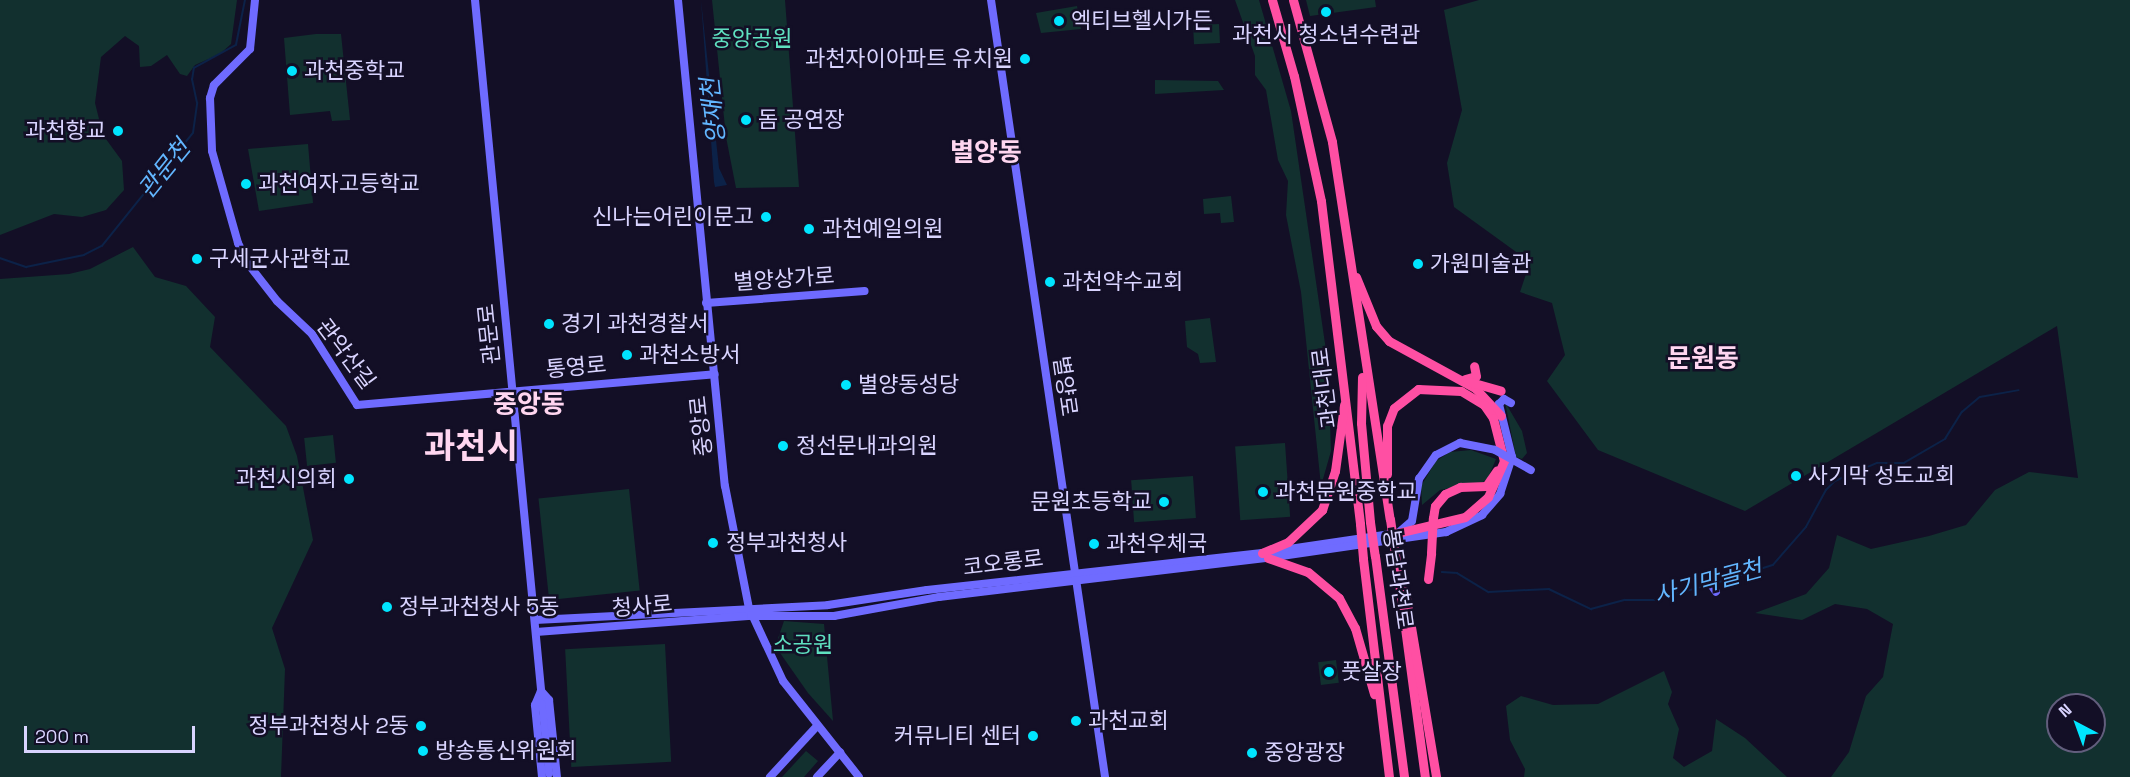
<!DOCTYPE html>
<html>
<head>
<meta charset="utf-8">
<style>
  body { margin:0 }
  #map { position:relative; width:2130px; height:777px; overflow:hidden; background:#130f26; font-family:"Space Grotesk","Noto Sans KR",sans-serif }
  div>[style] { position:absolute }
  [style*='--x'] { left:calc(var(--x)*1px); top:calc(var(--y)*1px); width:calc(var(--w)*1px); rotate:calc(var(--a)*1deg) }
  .green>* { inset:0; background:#12302f; transform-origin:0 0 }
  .water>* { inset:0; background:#0c2248 }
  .stream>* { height:1.5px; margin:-0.75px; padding:0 0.75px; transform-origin:0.75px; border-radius:0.75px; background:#0c2248 }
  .secondary>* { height:8px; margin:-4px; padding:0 4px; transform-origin:4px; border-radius:4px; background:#6f6bff }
  .highway>* { height:9px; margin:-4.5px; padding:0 4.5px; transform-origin:4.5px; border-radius:4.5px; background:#ff4fa3 }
  .secondary-bridge>* { height:8px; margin:-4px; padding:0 4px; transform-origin:4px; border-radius:4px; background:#6f6bff }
  .highway-bridge>* { height:9px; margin:-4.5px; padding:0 4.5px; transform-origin:4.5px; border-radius:4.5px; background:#ff4fa3 }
  .dots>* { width:16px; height:16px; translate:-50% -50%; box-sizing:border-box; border:3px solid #130f26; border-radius:50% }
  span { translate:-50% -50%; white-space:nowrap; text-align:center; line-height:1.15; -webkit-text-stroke:5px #130f26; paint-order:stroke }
  .poi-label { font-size:22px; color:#d9d4ff }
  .left { translate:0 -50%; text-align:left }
  .right { translate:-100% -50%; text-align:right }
  .park-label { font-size:22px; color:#5fe0c0 }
  .street-label { font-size:22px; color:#d9d4ff }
  .water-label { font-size:24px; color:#62b6ff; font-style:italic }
  .quarter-label { font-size:26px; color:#ffd6f0; font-weight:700 }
  .town-label { font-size:34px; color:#ffd6f0; font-weight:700 }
  .north { position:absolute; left:2046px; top:693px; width:60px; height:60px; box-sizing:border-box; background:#130f26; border:2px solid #625e7d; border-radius:50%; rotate:319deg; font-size:16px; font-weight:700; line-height:24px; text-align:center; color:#d9d4ff }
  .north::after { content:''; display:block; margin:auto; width:21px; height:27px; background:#00e5ff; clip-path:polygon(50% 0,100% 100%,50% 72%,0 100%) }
  .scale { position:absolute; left:24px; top:726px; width:171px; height:27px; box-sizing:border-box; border:3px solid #d9d4ff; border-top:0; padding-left:8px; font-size:18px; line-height:21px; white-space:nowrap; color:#d9d4ff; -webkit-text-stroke:4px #130f26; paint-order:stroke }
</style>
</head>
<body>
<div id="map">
  <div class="green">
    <div style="clip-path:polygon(0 0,237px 0,231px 44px,220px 54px,195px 65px,187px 76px,180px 74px,167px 55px,151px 66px,140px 67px,139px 46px,125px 36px,101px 57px,95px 103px,103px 135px,122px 161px,124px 190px,106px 210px,82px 217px,54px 214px,0 235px)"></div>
    <div style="clip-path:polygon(712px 0,785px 0,799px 187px,736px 188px,726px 137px)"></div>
    <div style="clip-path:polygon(1235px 0,1259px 0,1291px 111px,1328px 364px,1331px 451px,1321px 486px,1301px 292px,1286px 215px,1288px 181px,1278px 160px,1266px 90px,1255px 75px,1255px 56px)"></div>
    <div style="clip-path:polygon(1306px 0,1375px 0,1376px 7px,1310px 16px)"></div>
    <div style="clip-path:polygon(evenodd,1479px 0,2130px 0,2130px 777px,1831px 777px,1849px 752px,1866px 696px,1883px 677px,1893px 624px,1867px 609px,1835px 604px,1802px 620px,1755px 613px,1806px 594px,1829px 568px,1837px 535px,1871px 549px,1929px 536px,1966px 525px,1995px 490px,2029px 472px,2078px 478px,2057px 326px,1745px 511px,1598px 450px,1547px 381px,1565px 355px,1552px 303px,1520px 292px,1530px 262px,1454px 207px,1447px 163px,1462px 110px,1444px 10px,1479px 0,2058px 705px,2094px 705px,2094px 741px,2058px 741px,2058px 705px)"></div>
    <div style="clip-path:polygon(1077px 6px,1081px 29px,1041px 33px,1036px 13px)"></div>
    <div style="left:1219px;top:24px;width:19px;height:26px;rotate:87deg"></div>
    <div style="clip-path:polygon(316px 34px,341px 34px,350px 120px,332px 121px,330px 111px,290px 115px,284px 38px)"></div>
    <div style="clip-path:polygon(1155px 80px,1218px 81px,1224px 90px,1155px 94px)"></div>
    <div style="clip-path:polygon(308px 144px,313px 203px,259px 211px,248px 149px)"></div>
    <div style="clip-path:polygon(1231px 196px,1234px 222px,1221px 223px,1220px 213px,1204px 214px,1203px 199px)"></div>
    <div style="clip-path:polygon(133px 247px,155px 277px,186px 286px,215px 317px,210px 347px,286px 426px,297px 456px,313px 540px,272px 628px,285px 669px,281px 777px,0 777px,0 279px,69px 274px,90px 269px)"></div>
    <div style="clip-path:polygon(1210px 318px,1216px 362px,1200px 363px,1198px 354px,1187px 347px,1185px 321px)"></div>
    <div style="clip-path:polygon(1505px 402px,1522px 431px,1527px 453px,1522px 459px,1516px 457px)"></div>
    <div style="left:333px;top:435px;width:28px;height:29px;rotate:84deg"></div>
    <div style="left:1285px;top:443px;width:74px;height:50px;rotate:86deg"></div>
    <div style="clip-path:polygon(1471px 450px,1496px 459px,1488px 478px,1483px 482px,1440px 490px,1422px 505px,1421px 486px,1436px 461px,1450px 452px)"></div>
    <div style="left:1193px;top:476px;width:42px;height:62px;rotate:86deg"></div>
    <div style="left:629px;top:489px;width:102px;height:91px;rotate:84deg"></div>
    <div style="clip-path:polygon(784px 621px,824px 624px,833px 721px,808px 693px,778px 650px,776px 644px)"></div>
    <div style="left:665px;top:644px;width:118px;height:100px;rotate:87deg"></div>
    <div style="left:1336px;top:660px;width:23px;height:18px;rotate:83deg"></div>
    <div style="clip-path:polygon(1664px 671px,1672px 692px,1668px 704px,1679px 729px,1673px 758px,1684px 767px,1712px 751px,1716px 719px,1745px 738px,1787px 777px,1524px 777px,1525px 769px,1510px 740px,1506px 706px,1521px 696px,1553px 705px,1598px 704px)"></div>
    <div style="clip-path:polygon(806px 751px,818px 761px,804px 777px,782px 777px)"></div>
  </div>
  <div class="water">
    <div style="clip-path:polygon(701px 0,719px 168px,727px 185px,715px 187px,714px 182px)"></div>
  </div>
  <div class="stream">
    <div style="--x:0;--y:258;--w:28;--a:19"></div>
    <div style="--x:26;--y:267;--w:59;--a:-11.7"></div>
    <div style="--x:84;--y:255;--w:20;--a:-27"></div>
    <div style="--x:102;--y:246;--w:145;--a:-51.2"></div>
    <div style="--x:193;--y:133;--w:30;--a:-82"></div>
    <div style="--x:197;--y:103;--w:24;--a:-102"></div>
    <div style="--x:192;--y:80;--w:12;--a:-81"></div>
    <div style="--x:194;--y:68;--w:48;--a:-28.7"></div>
    <div style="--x:236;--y:45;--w:46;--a:-78.7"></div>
    <div style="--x:1442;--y:572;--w:15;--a:4"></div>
    <div style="--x:1457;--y:573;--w:37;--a:31"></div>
    <div style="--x:1489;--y:592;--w:60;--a:-2.9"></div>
    <div style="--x:1549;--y:589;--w:47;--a:25.5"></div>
    <div style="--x:1591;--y:609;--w:35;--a:-15"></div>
    <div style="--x:1625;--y:600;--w:29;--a:0"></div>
    <div style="--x:1654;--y:600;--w:56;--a:-15.5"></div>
    <div style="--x:1713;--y:584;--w:63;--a:-17.6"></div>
    <div style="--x:1773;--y:565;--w:50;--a:-49"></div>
    <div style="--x:1806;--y:527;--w:42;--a:-61.6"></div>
    <div style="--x:1826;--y:490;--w:13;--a:-45"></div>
    <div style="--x:1835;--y:481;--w:46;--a:-23.2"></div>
    <div style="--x:1877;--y:463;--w:27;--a:0"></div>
    <div style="--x:1904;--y:463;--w:48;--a:-30.3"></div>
    <div style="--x:1945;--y:439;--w:32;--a:-58"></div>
    <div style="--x:1962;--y:412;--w:23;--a:-40"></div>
    <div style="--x:1980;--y:397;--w:39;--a:-10"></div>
  </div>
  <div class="secondary">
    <div style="--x:255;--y:0;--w:49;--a:95.8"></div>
    <div style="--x:250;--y:49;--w:51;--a:135"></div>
    <div style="--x:214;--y:85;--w:14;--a:107"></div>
    <div style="--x:210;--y:98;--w:53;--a:87.8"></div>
    <div style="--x:212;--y:151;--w:96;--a:74.2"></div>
    <div style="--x:238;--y:243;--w:25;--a:63"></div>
    <div style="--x:249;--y:265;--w:46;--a:52.1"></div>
    <div style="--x:277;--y:301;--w:48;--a:43.3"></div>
    <div style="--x:312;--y:334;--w:84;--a:57.6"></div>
    <div style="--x:357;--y:405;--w:359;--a:-4.9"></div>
    <div style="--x:475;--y:0;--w:777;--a:84.53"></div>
    <div style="--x:678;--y:0;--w:488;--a:84.5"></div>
    <div style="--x:725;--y:486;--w:124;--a:78.9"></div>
    <div style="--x:749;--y:608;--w:81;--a:65"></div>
    <div style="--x:783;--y:681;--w:122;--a:51.6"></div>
    <div style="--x:991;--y:0;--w:785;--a:81.65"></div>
    <div style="--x:706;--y:303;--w:159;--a:-4.3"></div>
    <div style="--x:1712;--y:586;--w:7;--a:56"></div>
    <div style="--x:535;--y:620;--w:293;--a:-2.9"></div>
    <div style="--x:828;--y:605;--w:100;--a:-8.6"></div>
    <div style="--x:927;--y:590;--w:337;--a:-6.3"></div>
    <div style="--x:1262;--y:553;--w:137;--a:-8.4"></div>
    <div style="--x:1398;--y:533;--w:18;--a:-41"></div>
    <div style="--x:1412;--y:521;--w:43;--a:-80.5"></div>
    <div style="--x:1419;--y:479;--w:29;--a:-55"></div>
    <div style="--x:1436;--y:455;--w:27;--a:-27"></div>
    <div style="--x:1460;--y:443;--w:36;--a:11"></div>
    <div style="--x:536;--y:632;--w:216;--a:-4.3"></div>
    <div style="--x:751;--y:616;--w:83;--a:0"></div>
    <div style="--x:834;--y:616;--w:107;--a:-10.3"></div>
    <div style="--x:939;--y:597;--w:331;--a:-6.8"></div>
    <div style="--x:1268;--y:558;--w:180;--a:-8.3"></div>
    <div style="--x:1446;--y:532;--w:40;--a:-25"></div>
    <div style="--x:1482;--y:515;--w:28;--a:-49"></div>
    <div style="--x:1500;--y:494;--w:39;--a:-72"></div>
    <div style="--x:1512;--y:457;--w:55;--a:-103.8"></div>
    <div style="--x:1499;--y:404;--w:7;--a:-45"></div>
    <div style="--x:1504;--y:399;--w:8;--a:30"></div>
    <div style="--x:542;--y:777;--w:72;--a:-95.6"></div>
    <div style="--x:535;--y:705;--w:15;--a:-67"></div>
    <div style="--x:541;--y:691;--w:12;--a:48"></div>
    <div style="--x:549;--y:700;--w:77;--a:84.1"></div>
    <div style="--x:770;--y:777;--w:69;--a:-47.3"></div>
    <div style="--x:817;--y:777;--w:34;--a:-47"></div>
  </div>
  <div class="highway">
    <div style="--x:1272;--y:0;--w:79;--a:73.9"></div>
    <div style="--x:1294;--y:76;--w:128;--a:77.8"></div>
    <div style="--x:1321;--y:201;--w:325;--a:83.1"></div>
    <div style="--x:1293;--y:0;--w:147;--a:74.6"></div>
    <div style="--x:1332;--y:142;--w:381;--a:81.3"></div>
    <div style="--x:1356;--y:277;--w:53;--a:67.8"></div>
    <div style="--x:1376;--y:326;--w:20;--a:49"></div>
    <div style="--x:1389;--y:341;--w:98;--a:28.7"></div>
    <div style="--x:1475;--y:388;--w:38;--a:47"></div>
    <div style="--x:1362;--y:377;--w:46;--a:91.2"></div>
    <div style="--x:1361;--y:423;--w:99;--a:84.8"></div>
    <div style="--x:1465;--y:379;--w:11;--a:-15"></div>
    <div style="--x:1476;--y:376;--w:10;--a:-101"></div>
    <div style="--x:1467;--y:381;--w:35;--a:16"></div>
    <div style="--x:1387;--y:474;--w:48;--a:-90"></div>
    <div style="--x:1387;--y:426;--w:19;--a:-69"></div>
    <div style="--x:1394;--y:408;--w:31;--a:-38"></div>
    <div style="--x:1418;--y:389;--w:43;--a:2.7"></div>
    <div style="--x:1461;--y:391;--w:27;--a:31"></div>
    <div style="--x:1484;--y:405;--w:16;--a:55"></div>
    <div style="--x:1493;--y:418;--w:44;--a:75.7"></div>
    <div style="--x:1504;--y:461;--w:39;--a:114"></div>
    <div style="--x:1488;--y:497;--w:30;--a:139"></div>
    <div style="--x:1465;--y:517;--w:69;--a:166.6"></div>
    <div style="--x:1433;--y:518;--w:12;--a:-81"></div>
    <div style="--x:1435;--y:506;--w:16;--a:-50"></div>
    <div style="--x:1445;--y:494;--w:17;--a:-25"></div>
    <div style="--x:1460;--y:487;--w:26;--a:-2"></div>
    <div style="--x:1486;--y:486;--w:19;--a:-55"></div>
    <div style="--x:1262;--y:553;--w:28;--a:-23"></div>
    <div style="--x:1288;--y:542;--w:47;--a:-43.3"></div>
    <div style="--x:1322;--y:510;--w:41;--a:-71.6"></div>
    <div style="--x:1335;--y:471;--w:67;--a:-82.2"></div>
    <div style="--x:1395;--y:553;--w:226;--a:82.4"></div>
    <div style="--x:1375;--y:556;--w:223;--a:82.5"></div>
    <div style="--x:1268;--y:558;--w:42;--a:19.3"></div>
    <div style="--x:1308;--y:572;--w:40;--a:40"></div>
    <div style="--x:1339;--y:598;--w:34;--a:62"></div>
    <div style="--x:1355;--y:628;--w:69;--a:73.9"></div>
    <div style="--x:1363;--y:559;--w:220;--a:83.2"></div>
    <div style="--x:1428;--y:579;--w:26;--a:-83"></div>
    <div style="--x:1405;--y:591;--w:189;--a:80.5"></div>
  </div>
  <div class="secondary-bridge">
    <div style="--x:1495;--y:450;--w:41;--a:29.1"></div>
  </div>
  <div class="highway-bridge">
    <div style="--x:1390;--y:519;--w:34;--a:82"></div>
    <div style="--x:1370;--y:522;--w:34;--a:82"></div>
    <div style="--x:1360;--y:524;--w:35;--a:85"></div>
    <div style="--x:1431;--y:553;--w:35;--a:-87"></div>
  </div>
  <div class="dots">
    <div style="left:1326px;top:12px;background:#00e5ff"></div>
    <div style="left:1059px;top:21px;background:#00e5ff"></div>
    <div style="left:1025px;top:59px;background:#00e5ff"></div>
    <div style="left:292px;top:71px;background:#00e5ff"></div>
    <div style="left:746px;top:120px;background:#00e5ff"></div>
    <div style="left:118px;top:131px;background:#00e5ff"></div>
    <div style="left:246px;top:184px;background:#00e5ff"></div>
    <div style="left:766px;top:217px;background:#00e5ff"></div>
    <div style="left:809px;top:229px;background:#00e5ff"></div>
    <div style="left:197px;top:259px;background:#00e5ff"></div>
    <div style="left:1418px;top:264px;background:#00e5ff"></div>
    <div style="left:1050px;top:282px;background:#00e5ff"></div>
    <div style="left:549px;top:324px;background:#00e5ff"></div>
    <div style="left:627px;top:355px;background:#00e5ff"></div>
    <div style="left:846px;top:385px;background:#00e5ff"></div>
    <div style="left:783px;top:446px;background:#00e5ff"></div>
    <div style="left:1796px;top:476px;background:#00e5ff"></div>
    <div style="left:349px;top:479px;background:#00e5ff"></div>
    <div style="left:1263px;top:492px;background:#00e5ff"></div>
    <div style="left:1164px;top:502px;background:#00e5ff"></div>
    <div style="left:713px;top:543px;background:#00e5ff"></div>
    <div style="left:1094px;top:544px;background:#00e5ff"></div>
    <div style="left:387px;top:607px;background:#00e5ff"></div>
    <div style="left:1329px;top:672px;background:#00e5ff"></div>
    <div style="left:1076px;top:721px;background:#00e5ff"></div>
    <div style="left:421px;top:726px;background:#00e5ff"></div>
    <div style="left:1033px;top:736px;background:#00e5ff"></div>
    <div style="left:423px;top:751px;background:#00e5ff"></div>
    <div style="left:1252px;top:753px;background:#00e5ff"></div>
  </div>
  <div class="poi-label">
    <span class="left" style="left:1071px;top:21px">엑티브헬시가든</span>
    <span style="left:1326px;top:35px">과천시 청소년수련관</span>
    <span class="right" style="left:1013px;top:59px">과천자이아파트 유치원</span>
    <span class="left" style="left:304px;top:71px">과천중학교</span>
    <span class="left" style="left:758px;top:120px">돔 공연장</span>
    <span class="right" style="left:106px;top:131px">과천향교</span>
    <span class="left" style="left:258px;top:184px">과천여자고등학교</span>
    <span class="right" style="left:754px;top:217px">신나는어린이문고</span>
    <span class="left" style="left:822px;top:229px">과천예일의원</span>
    <span class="left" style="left:209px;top:259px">구세군사관학교</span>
    <span class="left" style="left:1430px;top:264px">가원미술관</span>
    <span class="left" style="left:1062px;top:282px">과천약수교회</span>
    <span class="left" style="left:561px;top:324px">경기 과천경찰서</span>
    <span class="left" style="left:639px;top:355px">과천소방서</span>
    <span class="left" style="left:858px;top:385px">별양동성당</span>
    <span class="left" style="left:796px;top:446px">정선문내과의원</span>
    <span class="left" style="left:1808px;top:476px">사기막 성도교회</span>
    <span class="right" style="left:337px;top:479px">과천시의회</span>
    <span class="left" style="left:1275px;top:492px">과천문원중학교</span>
    <span class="right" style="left:1152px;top:502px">문원초등학교</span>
    <span class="left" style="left:726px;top:543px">정부과천청사</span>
    <span class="left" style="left:1106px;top:544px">과천우체국</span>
    <span class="left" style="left:399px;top:607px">정부과천청사 5동</span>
    <span class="left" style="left:1341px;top:672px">풋살장</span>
    <span class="left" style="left:1088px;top:721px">과천교회</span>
    <span class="right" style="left:409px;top:726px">정부과천청사 2동</span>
    <span class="right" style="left:1021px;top:736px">커뮤니티 센터</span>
    <span class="left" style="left:435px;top:751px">방송통신위원회</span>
    <span class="left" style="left:1264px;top:753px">중앙광장</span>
  </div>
  <div class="park-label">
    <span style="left:752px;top:39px">중앙공원</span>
    <span style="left:803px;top:645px">소공원</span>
  </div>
  <div class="street-label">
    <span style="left:784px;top:279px;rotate:-4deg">별양상가로</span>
    <span style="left:489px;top:334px;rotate:-96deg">관문로</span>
    <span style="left:346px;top:354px;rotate:53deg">관악산길</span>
    <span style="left:576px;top:367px;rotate:-5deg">통영로</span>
    <span style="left:1065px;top:386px;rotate:82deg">별양로</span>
    <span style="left:1325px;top:388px;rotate:-97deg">과천대로</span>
    <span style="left:701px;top:426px;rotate:-96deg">중앙로</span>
    <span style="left:1003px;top:563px;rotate:-7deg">코오롱로</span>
    <span style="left:1398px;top:579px;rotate:82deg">봉담과천로</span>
    <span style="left:642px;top:606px;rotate:-5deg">청사로</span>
  </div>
  <div class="water-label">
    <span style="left:713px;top:111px;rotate:-96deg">양재천</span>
    <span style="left:164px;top:169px;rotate:-51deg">관문천</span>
    <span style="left:1708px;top:582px;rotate:-15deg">사기막골천</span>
  </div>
  <div class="quarter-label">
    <span style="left:986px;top:153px">별양동</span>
    <span style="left:1703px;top:359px">문원동</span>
    <span style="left:529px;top:405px">중앙동</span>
  </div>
  <div class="town-label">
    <span style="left:471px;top:447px">과천시</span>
  </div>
  <div class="north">N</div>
  <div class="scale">200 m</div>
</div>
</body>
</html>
